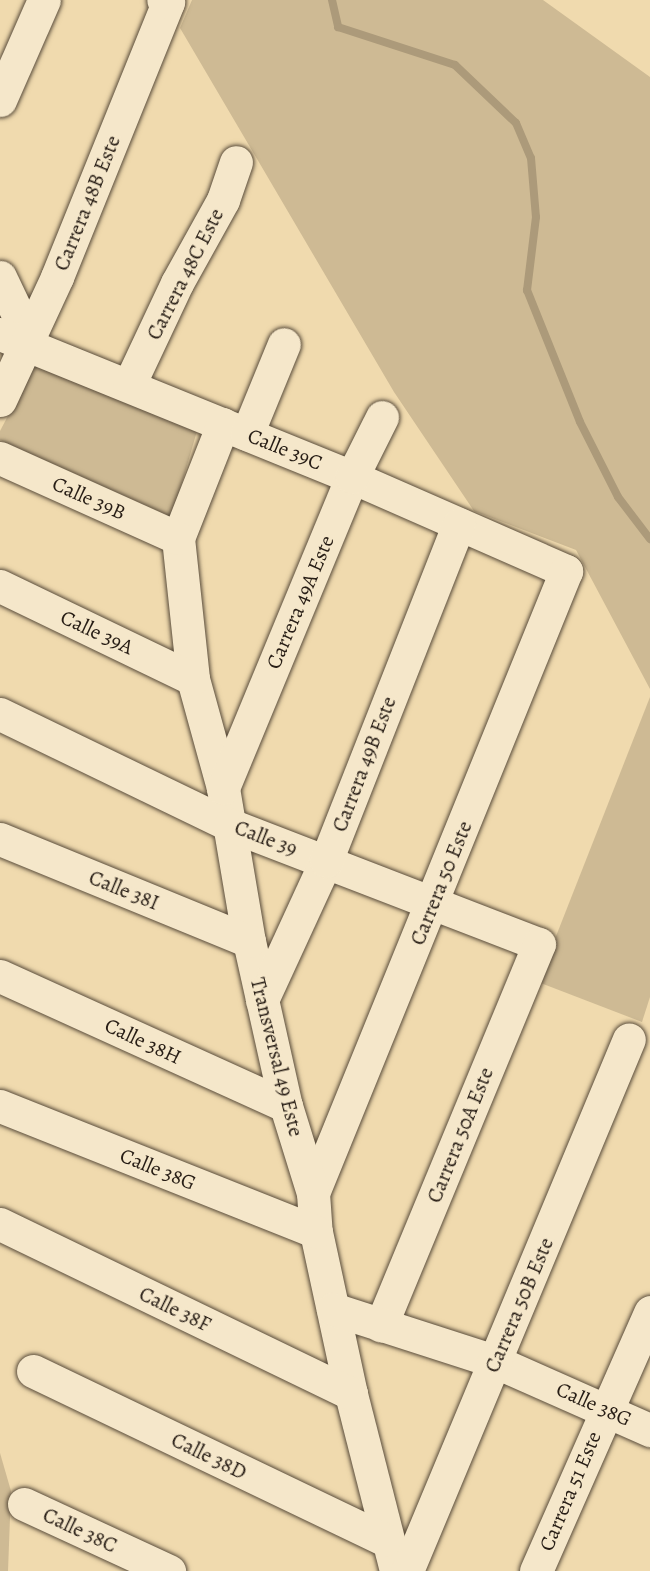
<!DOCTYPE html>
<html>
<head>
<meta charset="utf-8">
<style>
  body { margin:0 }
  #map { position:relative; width:650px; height:1571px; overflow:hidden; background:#f0daae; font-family:Alegreya,serif }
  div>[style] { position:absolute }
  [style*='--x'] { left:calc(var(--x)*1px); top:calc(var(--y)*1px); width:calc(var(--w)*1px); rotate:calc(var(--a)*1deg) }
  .green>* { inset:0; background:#ceba94 }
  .stream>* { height:8px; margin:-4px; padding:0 4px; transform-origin:4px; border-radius:4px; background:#ac9a7a }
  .roads { filter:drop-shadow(0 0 2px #594c3b) drop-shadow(0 0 2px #594c3b) }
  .minor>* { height:33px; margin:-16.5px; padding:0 16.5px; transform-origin:16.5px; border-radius:16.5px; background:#f5e7ca }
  span { translate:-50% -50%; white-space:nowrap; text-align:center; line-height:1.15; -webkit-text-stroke:5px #f5e7ca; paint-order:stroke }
  .street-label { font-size:21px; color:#271d15 }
</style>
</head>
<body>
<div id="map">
  <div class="green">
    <div style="clip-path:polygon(192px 0,543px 0,650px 77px,650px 689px,576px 550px,474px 511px,394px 392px,180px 28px)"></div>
    <div style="clip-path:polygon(34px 366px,197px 431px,172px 517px,0 440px,0 431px)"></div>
    <div style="clip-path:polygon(650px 697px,650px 997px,642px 1022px,538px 982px)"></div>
    <div style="clip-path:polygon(0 1453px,11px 1491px,8px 1571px,0 1571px)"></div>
  </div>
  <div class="stream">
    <div style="--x:332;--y:0;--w:28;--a:77"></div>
    <div style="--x:338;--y:27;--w:123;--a:18"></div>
    <div style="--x:455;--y:65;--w:84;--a:43.6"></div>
    <div style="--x:516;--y:123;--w:38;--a:67"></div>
    <div style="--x:531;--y:158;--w:59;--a:85.2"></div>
    <div style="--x:536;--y:217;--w:74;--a:97"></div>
    <div style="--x:527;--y:290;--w:142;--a:68.1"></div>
    <div style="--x:580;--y:422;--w:84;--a:63.1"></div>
    <div style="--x:618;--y:497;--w:53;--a:52.7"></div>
  </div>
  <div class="roads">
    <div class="minor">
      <div style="--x:0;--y:100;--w:109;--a:-66.3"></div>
      <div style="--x:0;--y:277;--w:65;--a:64.6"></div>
      <div style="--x:0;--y:334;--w:380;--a:22.1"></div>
      <div style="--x:352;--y:477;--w:234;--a:23.7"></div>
      <div style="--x:566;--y:571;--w:671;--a:112.13"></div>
      <div style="--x:129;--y:385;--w:113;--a:-64.8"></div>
      <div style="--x:177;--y:283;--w:95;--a:-61"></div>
      <div style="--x:223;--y:200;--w:40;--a:-71.1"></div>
      <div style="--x:0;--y:400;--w:136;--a:-65.1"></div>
      <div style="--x:57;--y:277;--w:297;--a:-68"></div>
      <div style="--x:168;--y:2;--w:5;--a:-158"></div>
      <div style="--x:223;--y:424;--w:123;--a:111.5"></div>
      <div style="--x:178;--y:538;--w:142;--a:83.9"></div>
      <div style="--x:193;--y:679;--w:113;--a:74.6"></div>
      <div style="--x:223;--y:788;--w:155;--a:80.4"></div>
      <div style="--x:249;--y:941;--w:169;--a:77.4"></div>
      <div style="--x:286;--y:1106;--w:91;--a:72.8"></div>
      <div style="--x:313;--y:1193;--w:39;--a:86"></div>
      <div style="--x:316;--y:1232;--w:166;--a:77.8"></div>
      <div style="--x:351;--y:1394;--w:183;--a:75.7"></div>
      <div style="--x:247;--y:434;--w:97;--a:-67.7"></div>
      <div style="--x:0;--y:458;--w:195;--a:24.2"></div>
      <div style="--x:0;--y:586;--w:214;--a:25.7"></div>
      <div style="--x:0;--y:714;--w:255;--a:25.8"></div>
      <div style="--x:230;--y:825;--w:331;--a:21.1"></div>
      <div style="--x:539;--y:944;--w:413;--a:112.5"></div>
      <div style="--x:223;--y:788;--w:337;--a:-67.5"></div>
      <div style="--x:352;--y:477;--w:67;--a:-63.4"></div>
      <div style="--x:0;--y:839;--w:269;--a:22.3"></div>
      <div style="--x:0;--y:976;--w:314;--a:24.4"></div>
      <div style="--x:262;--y:1000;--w:153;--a:-65.3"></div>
      <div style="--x:326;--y:861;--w:362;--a:-68.5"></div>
      <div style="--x:0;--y:1106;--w:340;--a:21.7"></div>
      <div style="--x:0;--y:1224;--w:390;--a:25.8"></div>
      <div style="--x:333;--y:1309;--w:169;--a:17.9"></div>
      <div style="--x:494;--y:1361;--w:171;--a:23.9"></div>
      <div style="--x:33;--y:1371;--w:390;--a:25.6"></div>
      <div style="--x:24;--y:1504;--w:160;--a:24.8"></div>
      <div style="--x:407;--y:1571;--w:576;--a:-67.35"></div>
      <div style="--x:536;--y:1571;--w:283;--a:-66.2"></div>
    </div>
  </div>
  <div class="street-label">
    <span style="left:87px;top:203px;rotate:-68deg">Carrera 48B Este</span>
    <span style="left:185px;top:274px;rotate:-63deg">Carrera 48C Este</span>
    <span style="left:285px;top:449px;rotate:22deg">Calle 39C</span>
    <span style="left:89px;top:498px;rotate:24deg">Calle 39B</span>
    <span style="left:300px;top:602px;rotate:-67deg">Carrera 49A Este</span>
    <span style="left:97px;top:632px;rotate:25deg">Calle 39A</span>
    <span style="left:364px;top:764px;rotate:-69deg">Carrera 49B Este</span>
    <span style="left:266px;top:838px;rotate:21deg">Calle 39</span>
    <span style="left:441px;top:883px;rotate:-68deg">Carrera 50 Este</span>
    <span style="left:124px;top:890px;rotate:22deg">Calle 38I</span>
    <span style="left:143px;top:1041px;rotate:25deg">Calle 38H</span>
    <span style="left:277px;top:1057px;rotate:76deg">Transversal 49 Este</span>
    <span style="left:460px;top:1135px;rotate:-68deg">Carrera 50A Este</span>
    <span style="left:158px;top:1169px;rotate:22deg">Calle 38G</span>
    <span style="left:519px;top:1305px;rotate:-67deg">Carrera 50B Este</span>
    <span style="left:175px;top:1309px;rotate:26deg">Calle 38F</span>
    <span style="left:594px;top:1404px;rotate:24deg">Calle 38G</span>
    <span style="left:209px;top:1456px;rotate:26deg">Calle 38D</span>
    <span style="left:570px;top:1491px;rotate:-67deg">Carrera 51 Este</span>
    <span style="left:80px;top:1530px;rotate:25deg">Calle 38C</span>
  </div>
</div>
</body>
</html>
